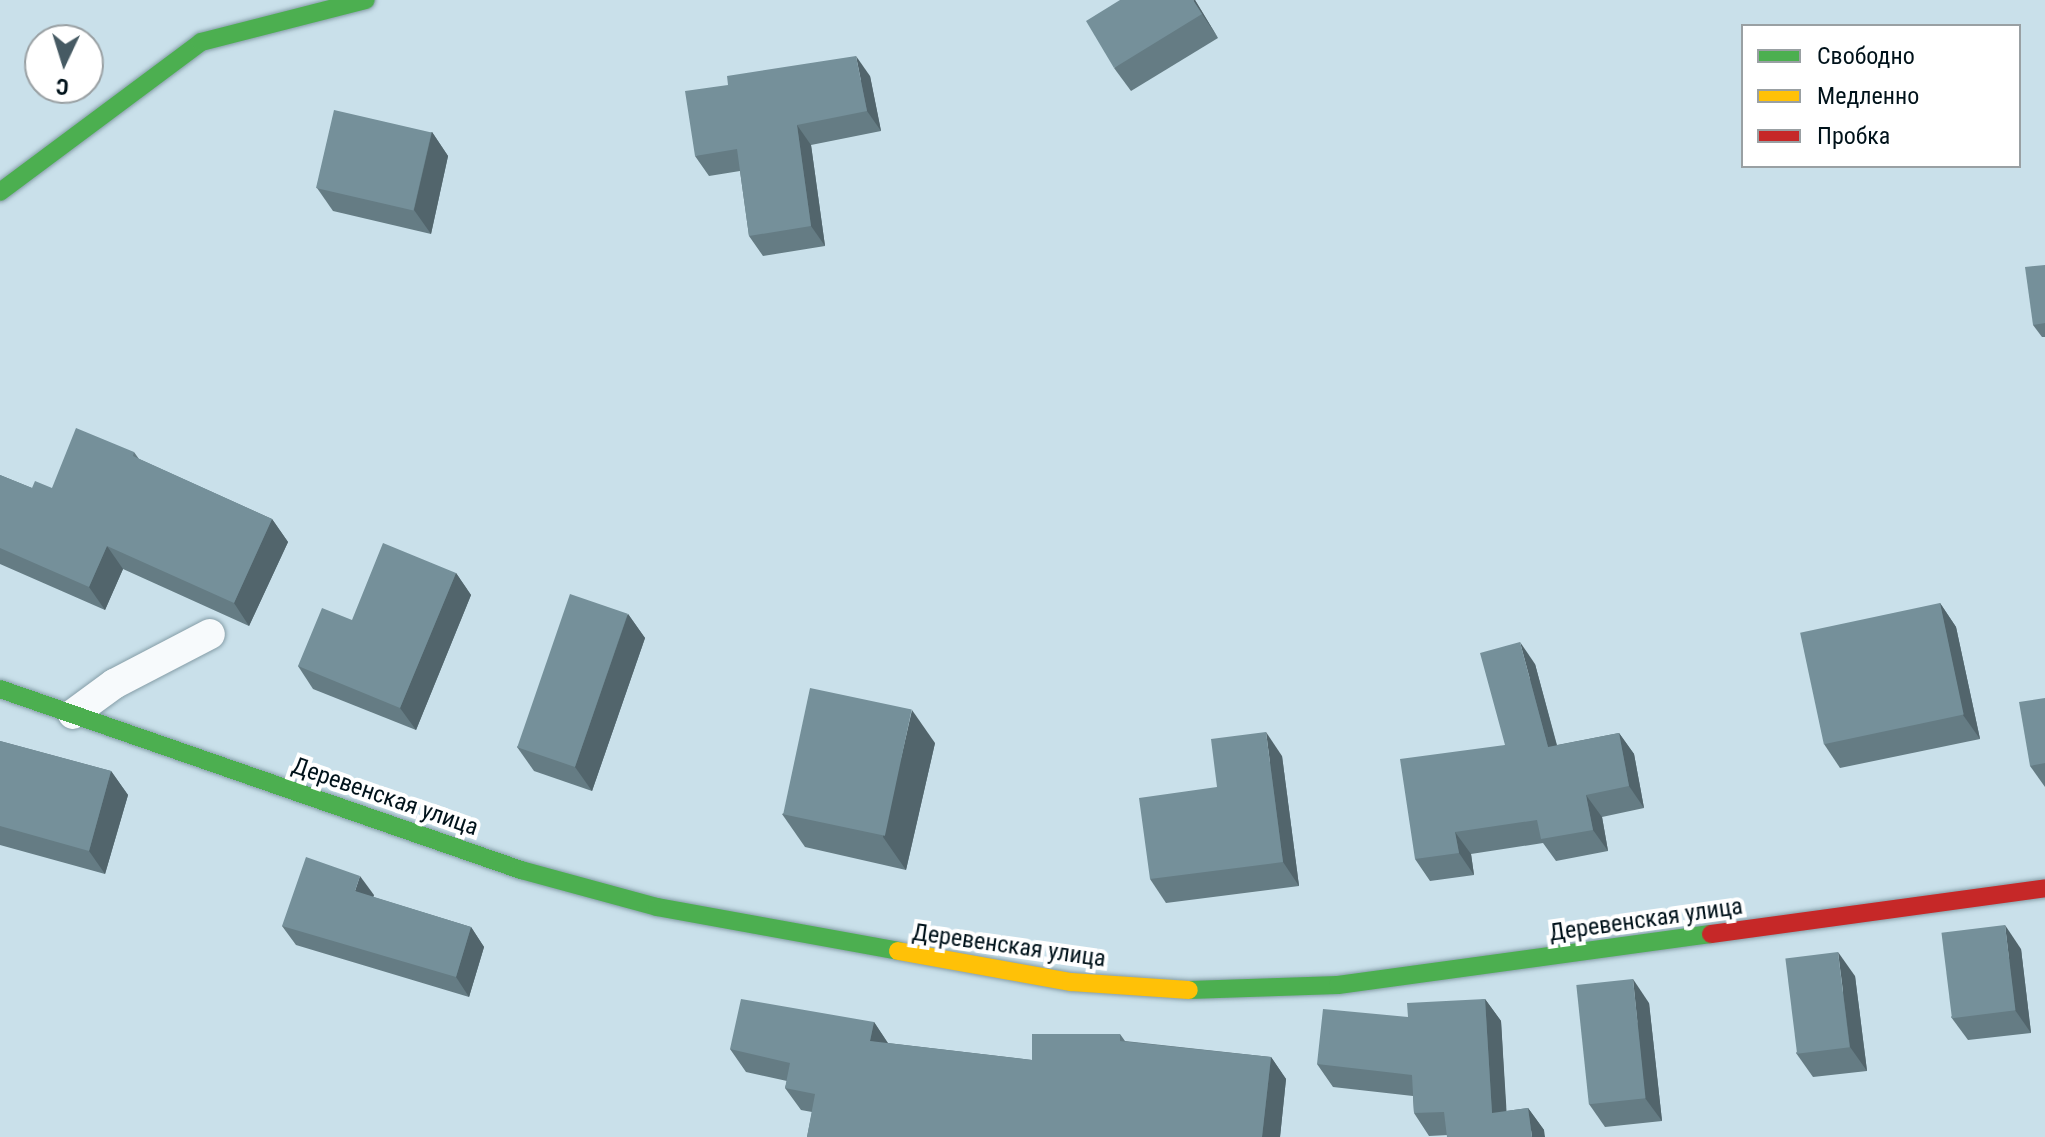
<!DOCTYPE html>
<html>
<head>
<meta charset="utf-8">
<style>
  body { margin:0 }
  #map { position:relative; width:2045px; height:1137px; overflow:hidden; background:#c9e0ea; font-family:"Roboto Condensed",sans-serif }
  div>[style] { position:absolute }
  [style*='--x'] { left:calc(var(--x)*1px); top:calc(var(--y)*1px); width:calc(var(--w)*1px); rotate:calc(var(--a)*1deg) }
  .roads { filter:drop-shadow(0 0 2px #859da7) drop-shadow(0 0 2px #859da7) }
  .lane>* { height:30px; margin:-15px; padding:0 15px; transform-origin:15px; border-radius:15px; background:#f7fafc }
  .fast>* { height:18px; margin:-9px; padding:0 9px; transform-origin:9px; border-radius:9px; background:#4caf50 }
  .slow>* { height:18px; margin:-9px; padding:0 9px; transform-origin:9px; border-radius:9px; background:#ffc107 }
  .jam>* { height:18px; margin:-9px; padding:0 9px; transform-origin:9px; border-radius:9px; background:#c62828 }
  .wall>* { inset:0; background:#657c84 }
  .shaded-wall>* { inset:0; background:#52656c }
  .building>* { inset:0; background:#75909a; transform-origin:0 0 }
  span { translate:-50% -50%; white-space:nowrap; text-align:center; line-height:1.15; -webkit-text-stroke:8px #fff; paint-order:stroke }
  .street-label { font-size:24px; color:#00121a }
  .legend { position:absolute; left:1741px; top:24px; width:280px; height:144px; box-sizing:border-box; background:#fff; border:2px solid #99a0a3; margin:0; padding:10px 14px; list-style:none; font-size:24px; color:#00121a }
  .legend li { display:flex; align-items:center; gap:16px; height:40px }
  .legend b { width:40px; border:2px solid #99a0a3 }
  .north { position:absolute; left:24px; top:24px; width:80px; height:80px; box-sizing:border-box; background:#fff; border:2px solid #99a0a3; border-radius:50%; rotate:184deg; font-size:22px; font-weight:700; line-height:32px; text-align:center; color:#00121a }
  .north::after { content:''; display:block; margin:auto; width:28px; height:36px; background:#465a63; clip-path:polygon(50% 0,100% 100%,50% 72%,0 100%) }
</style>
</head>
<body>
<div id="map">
  <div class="roads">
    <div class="lane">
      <div style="--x:73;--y:714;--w:51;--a:-36.2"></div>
      <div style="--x:114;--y:684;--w:108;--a:-27.5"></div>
    </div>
    <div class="fast">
      <div style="--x:0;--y:192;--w:251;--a:-36.7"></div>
      <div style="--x:201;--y:42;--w:170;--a:-14.3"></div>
      <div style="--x:0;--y:689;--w:552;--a:19.16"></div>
      <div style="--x:521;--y:870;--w:141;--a:15.2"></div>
      <div style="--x:657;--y:907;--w:245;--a:10.3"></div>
      <div style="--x:1189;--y:990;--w:149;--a:-1.9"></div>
      <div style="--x:1338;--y:985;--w:376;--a:-7.8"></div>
    </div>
    <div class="slow">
      <div style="--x:898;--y:951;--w:176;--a:10.2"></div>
      <div style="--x:1071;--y:982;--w:118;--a:3.9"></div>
    </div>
    <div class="jam">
      <div style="--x:1711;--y:934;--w:337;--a:-7.8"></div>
    </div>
  </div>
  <div class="wall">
    <div style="clip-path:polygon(1195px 0,1218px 38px,1131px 91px,1114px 68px)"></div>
    <div style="clip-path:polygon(870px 76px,881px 131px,811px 145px,825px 246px,763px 256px,749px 236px,740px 171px,709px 176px,695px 156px)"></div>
    <div style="clip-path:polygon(432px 132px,448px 156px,431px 234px,333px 211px,317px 188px)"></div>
    <div style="clip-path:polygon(2045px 265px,2045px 337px,2042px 337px,2033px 325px)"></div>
    <div style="clip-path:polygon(134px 452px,139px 459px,272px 519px,288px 542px,249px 626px,123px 569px,105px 610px,0 564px,0 475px,32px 488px,52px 488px)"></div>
    <div style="clip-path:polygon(456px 573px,471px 595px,416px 730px,313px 689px,298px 666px)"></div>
    <div style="clip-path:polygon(1940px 603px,1956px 627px,1980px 739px,1840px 768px,1824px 744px)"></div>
    <div style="clip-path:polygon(628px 614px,645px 638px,592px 791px,534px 771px,517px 747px)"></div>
    <div style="clip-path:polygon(1535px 664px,1557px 745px,1619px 733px,1634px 754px,1644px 808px,1602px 817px,1608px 851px,1556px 861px,1543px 843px,1471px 854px,1474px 875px,1430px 881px,1415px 859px,1505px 745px)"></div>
    <div style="clip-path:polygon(2045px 698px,2045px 787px,2030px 766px)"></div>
    <div style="clip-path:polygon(0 741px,111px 771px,128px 795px,105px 874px,0 845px)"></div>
    <div style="clip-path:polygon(935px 743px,906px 870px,805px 847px,782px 814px)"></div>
    <div style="clip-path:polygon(1282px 756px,1299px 886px,1166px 903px,1150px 879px,1217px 787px)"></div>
    <div style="clip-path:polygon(374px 895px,373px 897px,471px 927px,484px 947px,469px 997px,296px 945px,282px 926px)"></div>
    <div style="clip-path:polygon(2021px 949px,2031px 1033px,1968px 1040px,1951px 1017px)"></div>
    <div style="clip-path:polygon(1855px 976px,1867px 1071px,1813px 1077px,1796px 1053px)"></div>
    <div style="clip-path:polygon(1485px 999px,1501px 1021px,1506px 1111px,1528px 1108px,1544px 1130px,1429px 1136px,1414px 1113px,1413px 1096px,1333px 1087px,1317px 1064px,1408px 1017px)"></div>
    <div style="clip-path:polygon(1649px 1003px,1662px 1121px,1605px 1127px,1589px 1104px)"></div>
    <div style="clip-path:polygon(874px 1022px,888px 1043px,1032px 1060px,1120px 1034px,1125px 1041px,1271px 1057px,1286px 1079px,1280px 1137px,807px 1137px,812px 1112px,801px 1110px,785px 1088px,787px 1081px,746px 1072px,730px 1049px)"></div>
  </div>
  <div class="shaded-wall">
    <div style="clip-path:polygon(1193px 0,1195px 0,1218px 38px,1202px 14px)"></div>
    <div style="clip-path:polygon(856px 56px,870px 76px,881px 131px,867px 111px)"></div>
    <div style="clip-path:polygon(797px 125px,811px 145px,825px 246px,811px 226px)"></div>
    <div style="clip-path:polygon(432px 132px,448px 156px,431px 234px,414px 210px)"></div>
    <div style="clip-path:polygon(272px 519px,288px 542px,249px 626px,234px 603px)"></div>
    <div style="clip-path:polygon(107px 546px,123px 569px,105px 610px,89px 587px)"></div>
    <div style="clip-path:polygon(456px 573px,471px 595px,416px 730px,400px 708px)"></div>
    <div style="clip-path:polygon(1940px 603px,1956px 627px,1980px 739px,1963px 715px)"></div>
    <div style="clip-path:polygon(628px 614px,645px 638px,592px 791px,575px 767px)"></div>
    <div style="clip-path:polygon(1520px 642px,1535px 664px,1563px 769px,1548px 747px)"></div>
    <div style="clip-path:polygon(912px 710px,935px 743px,906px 870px,883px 837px)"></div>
    <div style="clip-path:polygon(1266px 732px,1282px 756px,1299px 886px,1283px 862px)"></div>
    <div style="clip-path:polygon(1619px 733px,1634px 754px,1644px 808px,1629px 786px)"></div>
    <div style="clip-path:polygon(111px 771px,128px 795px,105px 874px,89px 851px)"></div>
    <div style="clip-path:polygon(1586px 795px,1602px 817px,1608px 851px,1593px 830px)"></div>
    <div style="clip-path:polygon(1455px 832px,1471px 854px,1474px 875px,1459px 853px)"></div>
    <div style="clip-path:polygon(360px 876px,374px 895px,368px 911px,355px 891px)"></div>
    <div style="clip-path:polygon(2005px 925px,2021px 949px,2031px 1033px,2015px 1010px)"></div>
    <div style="clip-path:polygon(471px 927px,484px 947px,469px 997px,456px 977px)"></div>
    <div style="clip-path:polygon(1838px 952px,1855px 976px,1867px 1071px,1850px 1047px)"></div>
    <div style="clip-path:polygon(1633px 979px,1649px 1003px,1662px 1121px,1645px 1098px)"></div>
    <div style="clip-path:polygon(1485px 999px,1501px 1021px,1508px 1135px,1492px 1113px)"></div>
    <div style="clip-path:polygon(874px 1022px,889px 1045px,870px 1041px)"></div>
    <div style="clip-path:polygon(1271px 1057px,1286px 1079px,1280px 1137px,1262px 1137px)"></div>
    <div style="clip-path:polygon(1528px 1108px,1544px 1130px,1545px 1137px,1532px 1137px)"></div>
  </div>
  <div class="building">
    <div style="clip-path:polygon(1120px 0,1193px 0,1202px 14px,1114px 68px,1086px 21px)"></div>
    <div style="clip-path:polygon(856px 56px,867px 111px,797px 125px,811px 226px,749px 236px,737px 149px,695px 156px,685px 91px,728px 85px,727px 76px)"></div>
    <div style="left:334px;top:110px;width:100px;height:80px;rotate:13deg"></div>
    <div style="clip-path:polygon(2045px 265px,2045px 323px,2033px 325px,2025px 267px)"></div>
    <div style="clip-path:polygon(76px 428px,134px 452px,133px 456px,272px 519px,234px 603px,107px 546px,89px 587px,0 548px,0 475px,32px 488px,35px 481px,52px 488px)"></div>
    <div style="clip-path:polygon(383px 543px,456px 573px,400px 708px,298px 666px,322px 608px,352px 620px)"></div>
    <div style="left:570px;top:594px;width:61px;height:162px;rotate:19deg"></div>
    <div style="left:1940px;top:603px;width:114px;height:143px;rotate:78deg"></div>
    <div style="clip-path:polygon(1520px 642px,1548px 747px,1619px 733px,1629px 786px,1586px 795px,1593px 830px,1541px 839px,1537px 820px,1455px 832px,1459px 853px,1415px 859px,1400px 759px,1505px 745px,1480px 653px)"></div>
    <div style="left:810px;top:688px;width:104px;height:129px;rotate:12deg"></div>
    <div style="clip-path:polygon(2045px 698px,2045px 763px,2030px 766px,2019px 702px)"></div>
    <div style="clip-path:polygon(1266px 732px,1283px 862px,1150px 879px,1139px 798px,1217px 787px,1211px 739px)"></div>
    <div style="clip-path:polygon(0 741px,111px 771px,89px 851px,0 826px)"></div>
    <div style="clip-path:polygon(306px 857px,360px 876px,355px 891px,471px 927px,456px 977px,282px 926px)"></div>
    <div style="left:2005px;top:925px;width:86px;height:64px;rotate:83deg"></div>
    <div style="left:1838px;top:952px;width:96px;height:53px;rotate:83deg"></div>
    <div style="left:1633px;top:979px;width:120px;height:57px;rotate:84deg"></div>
    <div style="clip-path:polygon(741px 999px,874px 1022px,870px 1041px,1032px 1060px,1032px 1034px,1120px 1034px,1120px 1041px,1271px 1057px,1262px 1137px,807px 1137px,815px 1094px,785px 1088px,790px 1063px,730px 1049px)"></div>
    <div style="clip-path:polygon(1485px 999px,1492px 1113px,1528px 1108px,1532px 1137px,1447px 1137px,1444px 1112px,1414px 1113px,1412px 1075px,1317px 1064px,1323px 1009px,1408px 1017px,1407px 1003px)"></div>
  </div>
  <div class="street-label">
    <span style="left:385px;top:797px;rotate:19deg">Деревенская улица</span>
    <span style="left:1646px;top:920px;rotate:-8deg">Деревенская улица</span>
    <span style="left:1009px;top:946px;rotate:8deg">Деревенская улица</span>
  </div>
  <ul class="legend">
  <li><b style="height:10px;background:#4caf50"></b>Свободно</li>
  <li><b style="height:10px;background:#ffc107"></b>Медленно</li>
  <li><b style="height:10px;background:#c62828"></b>Пробка</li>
  </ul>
  <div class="north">С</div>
</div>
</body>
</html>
